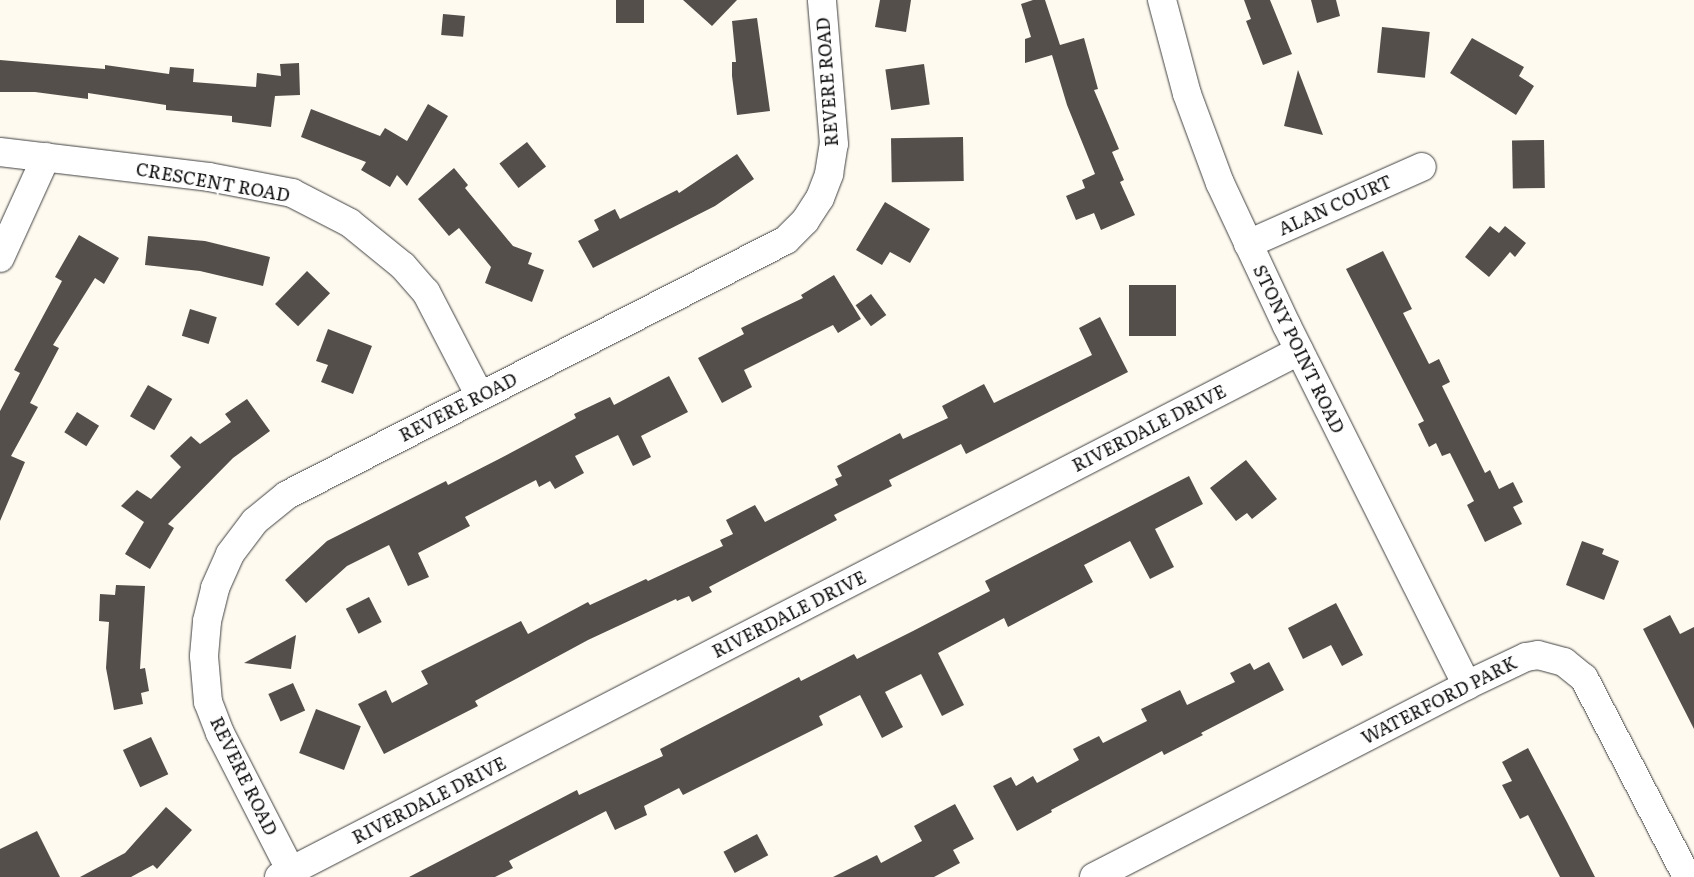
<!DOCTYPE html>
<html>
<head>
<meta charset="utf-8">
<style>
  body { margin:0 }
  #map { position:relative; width:1694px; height:877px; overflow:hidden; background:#fefaf0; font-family:Literata,serif }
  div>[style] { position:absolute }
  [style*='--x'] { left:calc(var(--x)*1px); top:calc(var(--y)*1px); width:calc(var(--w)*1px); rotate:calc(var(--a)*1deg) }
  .building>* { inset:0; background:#554f4b; transform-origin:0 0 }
  .roads { filter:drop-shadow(0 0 1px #414141) drop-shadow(0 0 1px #414141) }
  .minor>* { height:28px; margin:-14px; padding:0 14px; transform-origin:14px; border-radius:14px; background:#fff }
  span { translate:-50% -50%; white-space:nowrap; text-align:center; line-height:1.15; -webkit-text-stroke:5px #fff; paint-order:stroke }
  .street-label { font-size:18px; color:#0e0e0e }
</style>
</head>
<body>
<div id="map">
  <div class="building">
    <div style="left:616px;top:0;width:28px;height:23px"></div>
    <div style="clip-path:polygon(683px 0,737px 0,712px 26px)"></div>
    <div style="clip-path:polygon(880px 0,911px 0,906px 32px,875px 27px)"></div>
    <div style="clip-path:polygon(1033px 0,1045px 0,1060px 45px,1084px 38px,1098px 89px,1094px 90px,1119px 149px,1112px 152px,1124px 180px,1120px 182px,1135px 215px,1101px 230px,1094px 213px,1076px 220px,1066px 196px,1085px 188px,1082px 180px,1095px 174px,1067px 105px,1052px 55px,1025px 63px,1025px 39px,1031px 37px,1021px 4px)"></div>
    <div style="clip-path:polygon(1244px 0,1270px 0,1292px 54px,1263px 65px,1246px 21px,1251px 19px)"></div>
    <div style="clip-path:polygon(1311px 0,1336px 0,1340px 16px,1317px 23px)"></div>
    <div style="left:443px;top:14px;width:22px;height:21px;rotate:5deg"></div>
    <div style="clip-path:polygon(757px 18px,770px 111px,737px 115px,732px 76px,732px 62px,736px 62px,732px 21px)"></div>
    <div style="left:1382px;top:27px;width:48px;height:46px;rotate:6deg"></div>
    <div style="clip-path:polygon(1472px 38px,1524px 67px,1519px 76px,1534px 86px,1516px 115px,1450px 73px)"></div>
    <div style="clip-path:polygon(0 60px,105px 69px,105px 65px,169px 74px,170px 67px,194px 69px,193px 82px,256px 87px,257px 73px,281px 76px,280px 64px,299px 63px,300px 95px,275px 96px,271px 127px,232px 122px,232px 116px,166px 110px,166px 105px,88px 93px,88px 99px,35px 92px,0 92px)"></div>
    <div style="left:924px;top:64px;width:41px;height:39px;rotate:82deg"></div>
    <div style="clip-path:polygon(1298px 70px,1323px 135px,1284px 126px)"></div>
    <div style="clip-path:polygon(428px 104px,448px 116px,407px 186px,397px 175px,390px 187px,361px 170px,366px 162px,301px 137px,311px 109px,380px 136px,385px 128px,407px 141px)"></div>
    <div style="left:963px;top:137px;width:44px;height:72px;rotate:89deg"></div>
    <div style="left:1544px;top:140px;width:48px;height:32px;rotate:89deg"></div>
    <div style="left:527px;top:142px;width:31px;height:35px;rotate:52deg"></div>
    <div style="clip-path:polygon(737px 154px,754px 179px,715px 206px,593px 268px,578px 241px,599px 230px,594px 220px,615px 209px,620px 219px,677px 190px,679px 193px)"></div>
    <div style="clip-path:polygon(454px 168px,468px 185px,465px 188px,513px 246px,532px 253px,528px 264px,544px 270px,532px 302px,485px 283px,491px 267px,459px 228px,449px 236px,418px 199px)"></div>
    <div style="clip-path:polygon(885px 202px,930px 229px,910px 263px,890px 252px,882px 265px,856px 250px)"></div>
    <div style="clip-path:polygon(1490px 226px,1499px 233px,1505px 226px,1526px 243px,1515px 257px,1510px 252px,1489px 277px,1465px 257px)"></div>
    <div style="clip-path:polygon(79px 235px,119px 258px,104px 284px,95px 278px,53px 345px,59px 348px,30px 403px,38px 407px,11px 456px,25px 462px,0 521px,0 411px,20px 373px,14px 370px,62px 281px,55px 277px)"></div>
    <div style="clip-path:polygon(148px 236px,205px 241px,270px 257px,263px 286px,200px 271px,145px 265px)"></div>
    <div style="clip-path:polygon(1383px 251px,1412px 309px,1403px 313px,1429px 364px,1439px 359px,1450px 382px,1442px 386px,1485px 473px,1490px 470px,1499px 489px,1513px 482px,1523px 502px,1513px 507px,1522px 524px,1485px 542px,1467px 505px,1474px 501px,1450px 453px,1442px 456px,1436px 443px,1429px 447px,1418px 424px,1424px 421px,1346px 269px)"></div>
    <div style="left:307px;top:271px;width:32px;height:46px;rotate:44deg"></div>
    <div style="clip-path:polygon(834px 275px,861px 319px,838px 333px,833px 325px,744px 370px,752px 387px,722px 403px,698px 358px,744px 334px,741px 328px,803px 298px,801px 295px)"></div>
    <div style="left:1129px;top:285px;width:47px;height:51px"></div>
    <div style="left:871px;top:294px;width:26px;height:19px;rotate:54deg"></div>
    <div style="left:190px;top:309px;width:28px;height:28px;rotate:17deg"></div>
    <div style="clip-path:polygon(1100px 317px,1128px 372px,966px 454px,961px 444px,889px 480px,892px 486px,834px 515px,837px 520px,709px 587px,712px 592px,692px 602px,689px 596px,677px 601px,676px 599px,588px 640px,475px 701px,478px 706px,384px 754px,358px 704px,386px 690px,392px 703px,428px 684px,421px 671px,521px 621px,528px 634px,588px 602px,590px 605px,646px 579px,648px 581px,723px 546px,720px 540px,733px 534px,726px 520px,755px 505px,765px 522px,838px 485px,835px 479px,842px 476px,837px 466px,900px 433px,903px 439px,948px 418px,942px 406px,984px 384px,994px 403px,1092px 355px,1079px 328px)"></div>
    <div style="clip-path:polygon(328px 329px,372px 346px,353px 394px,321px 382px,328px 365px,316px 361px)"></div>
    <div style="clip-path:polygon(669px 376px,688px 412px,641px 436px,651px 457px,633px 466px,618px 435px,575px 456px,584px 473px,555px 489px,550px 481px,539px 487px,536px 480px,465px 517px,470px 526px,418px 553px,429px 577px,408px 586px,389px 545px,347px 566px,306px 603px,285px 580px,327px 541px,446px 481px,448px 485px,499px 459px,576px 418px,574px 414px,610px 397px,614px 405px)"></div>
    <div style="left:148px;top:385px;width:28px;height:36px;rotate:30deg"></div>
    <div style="clip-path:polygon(247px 399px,270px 431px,233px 458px,168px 524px,174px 528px,150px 569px,125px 554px,144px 522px,121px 506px,137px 490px,151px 499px,181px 467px,170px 456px,191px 436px,200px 444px,231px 422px,225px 414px)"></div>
    <div style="left:77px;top:412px;width:26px;height:24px;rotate:32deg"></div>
    <div style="clip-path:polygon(1246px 460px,1277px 499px,1252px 519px,1247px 513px,1236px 521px,1210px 488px)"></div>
    <div style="clip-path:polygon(1189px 476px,1203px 504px,1155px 529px,1174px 567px,1150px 579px,1130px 541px,1084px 565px,1093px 582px,1008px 627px,1004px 618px,938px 653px,964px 705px,942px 716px,921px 674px,885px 692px,903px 727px,882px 738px,860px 695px,819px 716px,823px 725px,683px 795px,679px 788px,644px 806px,647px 815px,615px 830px,606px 811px,509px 861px,513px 868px,495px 877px,409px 877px,577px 790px,579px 795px,663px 756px,660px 749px,799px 677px,801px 681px,854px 654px,857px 659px,913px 631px,990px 591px,985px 581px)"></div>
    <div style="clip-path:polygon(1582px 541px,1604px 549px,1602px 554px,1619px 561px,1604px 600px,1566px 585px)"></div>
    <div style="clip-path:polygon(116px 585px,145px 586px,140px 669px,145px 668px,149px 691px,141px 693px,143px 704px,114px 710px,106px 668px,109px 622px,99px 621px,100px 594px,115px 595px)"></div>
    <div style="left:369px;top:597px;width:28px;height:26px;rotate:63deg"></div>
    <div style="clip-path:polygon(1336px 603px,1363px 655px,1342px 666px,1331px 645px,1303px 659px,1288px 628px)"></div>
    <div style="clip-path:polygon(1670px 615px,1680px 634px,1694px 627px,1694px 729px,1643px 629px)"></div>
    <div style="clip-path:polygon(296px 635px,291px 669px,244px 663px)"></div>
    <div style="clip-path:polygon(1269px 662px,1284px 690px,1201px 733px,1203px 735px,1164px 755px,1162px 751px,1051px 810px,1052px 812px,1017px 831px,993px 786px,1011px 777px,1016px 786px,1033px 776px,1037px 783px,1079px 760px,1073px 749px,1099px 736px,1103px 743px,1147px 721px,1141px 709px,1180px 690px,1187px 705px,1235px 682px,1230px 673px,1250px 663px,1254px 670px)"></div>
    <div style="left:293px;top:683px;width:30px;height:27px;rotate:66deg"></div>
    <div style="left:316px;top:709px;width:48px;height:47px;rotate:21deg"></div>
    <div style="left:151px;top:737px;width:41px;height:31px;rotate:65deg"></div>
    <div style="clip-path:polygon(1528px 748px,1567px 822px,1595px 877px,1560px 877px,1528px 815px,1520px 819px,1502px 785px,1512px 781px,1502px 762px)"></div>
    <div style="clip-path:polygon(955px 804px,974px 839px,953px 850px,960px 863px,934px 877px,833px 877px,877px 855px,881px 863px,922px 841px,914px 826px)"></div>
    <div style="clip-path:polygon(166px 807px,192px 830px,157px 869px,153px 865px,131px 877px,80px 877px,125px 853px)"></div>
    <div style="clip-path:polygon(37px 831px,60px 877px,0 877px,0 849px)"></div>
    <div style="left:757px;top:834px;width:24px;height:38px;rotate:62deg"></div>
  </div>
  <div class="roads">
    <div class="minor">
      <div style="--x:1162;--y:0;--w:97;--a:75.1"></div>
      <div style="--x:1187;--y:94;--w:95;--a:69.7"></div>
      <div style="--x:1220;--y:183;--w:158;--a:64.9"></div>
      <div style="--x:1287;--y:326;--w:402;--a:63.4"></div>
      <div style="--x:0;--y:152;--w:210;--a:6.8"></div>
      <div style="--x:209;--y:177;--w:85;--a:10.9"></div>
      <div style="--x:292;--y:193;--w:65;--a:27.3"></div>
      <div style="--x:350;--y:223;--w:68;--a:39.1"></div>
      <div style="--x:403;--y:266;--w:35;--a:49"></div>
      <div style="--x:426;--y:292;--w:117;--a:62.6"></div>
      <div style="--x:1248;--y:244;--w:190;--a:-23.9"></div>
      <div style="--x:0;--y:258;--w:111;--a:-65.5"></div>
      <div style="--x:279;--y:877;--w:1148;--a:-27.28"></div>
      <div style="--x:294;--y:877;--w:162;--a:-117.2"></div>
      <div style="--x:220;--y:733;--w:33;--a:-111"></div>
      <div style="--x:208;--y:702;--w:46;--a:-95"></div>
      <div style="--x:204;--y:656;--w:35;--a:-85"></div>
      <div style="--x:207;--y:621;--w:34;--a:-76"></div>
      <div style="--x:215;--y:588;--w:37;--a:-66"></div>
      <div style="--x:230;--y:554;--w:41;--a:-52.9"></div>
      <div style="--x:255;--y:521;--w:41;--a:-39.1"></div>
      <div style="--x:287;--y:495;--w:560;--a:-27.07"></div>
      <div style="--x:786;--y:240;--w:27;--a:-45"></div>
      <div style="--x:805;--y:221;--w:27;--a:-57"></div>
      <div style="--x:820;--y:198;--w:26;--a:-69"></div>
      <div style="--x:829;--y:174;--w:30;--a:-81"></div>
      <div style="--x:834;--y:144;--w:144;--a:-94.8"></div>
      <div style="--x:1094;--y:877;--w:420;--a:-27.2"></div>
      <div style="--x:1467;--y:685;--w:65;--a:-25.4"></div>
      <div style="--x:1526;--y:657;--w:12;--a:-9"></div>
      <div style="--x:1538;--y:655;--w:27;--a:15"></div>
      <div style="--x:1564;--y:662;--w:26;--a:39"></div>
      <div style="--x:1584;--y:678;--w:224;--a:62.6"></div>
    </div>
  </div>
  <div class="street-label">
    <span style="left:827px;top:82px;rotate:-94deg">REVERE ROAD</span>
    <span style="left:213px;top:182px;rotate:10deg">CRESCENT ROAD</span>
    <span style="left:1335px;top:205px;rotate:-24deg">ALAN COURT</span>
    <span style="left:1299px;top:349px;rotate:64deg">STONY POINT ROAD</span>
    <span style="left:458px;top:407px;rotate:-27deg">REVERE ROAD</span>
    <span style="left:1149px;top:428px;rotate:-27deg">RIVERDALE DRIVE</span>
    <span style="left:789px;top:614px;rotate:-27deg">RIVERDALE DRIVE</span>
    <span style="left:1439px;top:700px;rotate:-27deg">WATERFORD PARK</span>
    <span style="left:244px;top:776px;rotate:64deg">REVERE ROAD</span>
    <span style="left:429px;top:800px;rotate:-27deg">RIVERDALE DRIVE</span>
  </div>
</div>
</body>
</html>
